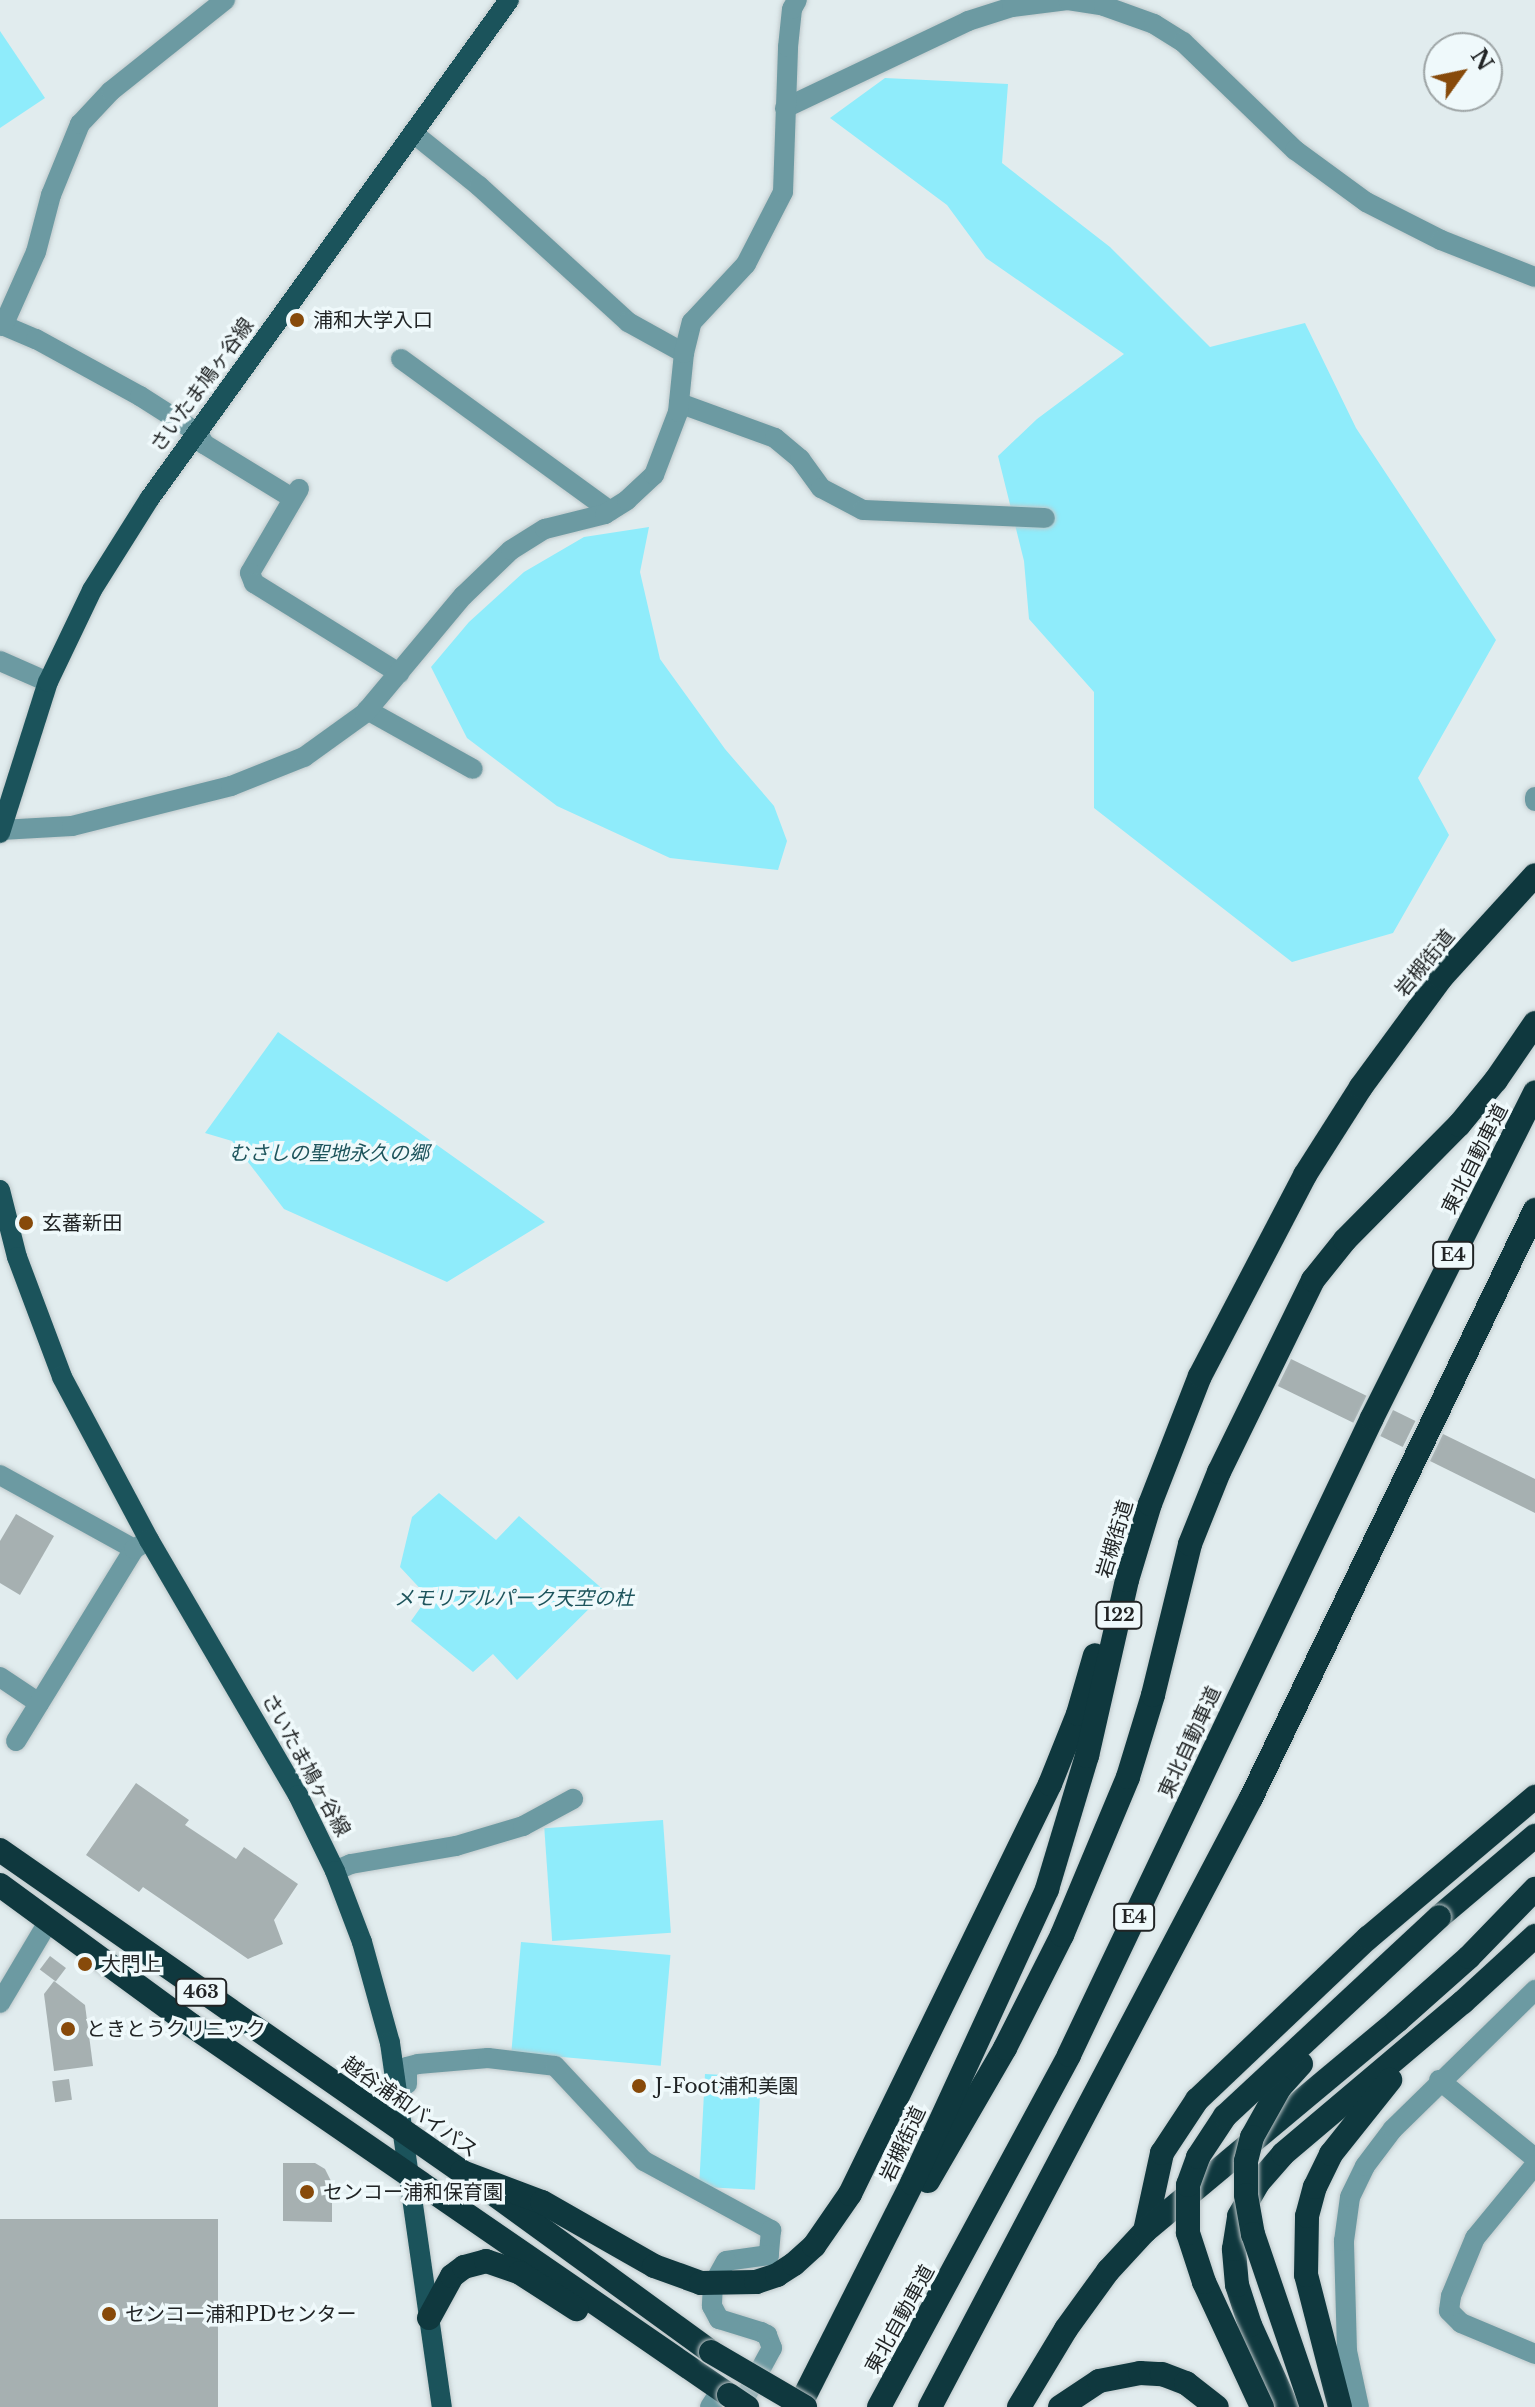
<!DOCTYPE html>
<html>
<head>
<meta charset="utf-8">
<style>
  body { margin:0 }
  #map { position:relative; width:1535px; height:2407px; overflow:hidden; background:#e1ecee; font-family:"Libre Baskerville","Noto Sans JP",serif }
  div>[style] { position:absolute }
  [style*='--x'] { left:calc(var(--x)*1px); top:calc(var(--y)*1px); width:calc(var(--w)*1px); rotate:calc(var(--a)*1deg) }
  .green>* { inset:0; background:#8fecfb; transform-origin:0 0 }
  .building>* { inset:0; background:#a6b0b1; transform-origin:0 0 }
  .roads { filter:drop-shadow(0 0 2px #bec8ca) drop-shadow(0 0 2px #bec8ca) }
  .minor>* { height:20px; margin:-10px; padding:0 10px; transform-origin:10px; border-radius:10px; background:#6c9aa2 }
  .major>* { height:20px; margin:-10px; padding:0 10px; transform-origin:10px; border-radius:10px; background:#1b535b }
  .highway>* { height:24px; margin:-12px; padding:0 12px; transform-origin:12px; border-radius:12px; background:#0f383e }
  .bridges { filter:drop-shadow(0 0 2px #bec8ca) drop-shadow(0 0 2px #bec8ca) }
  .highway-bridge>* { height:24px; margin:-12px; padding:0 12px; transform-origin:12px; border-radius:12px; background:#0f383e }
  .dots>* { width:22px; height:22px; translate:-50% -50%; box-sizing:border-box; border:4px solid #eff9fb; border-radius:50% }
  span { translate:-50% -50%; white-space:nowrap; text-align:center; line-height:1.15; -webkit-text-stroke:7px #eff9fb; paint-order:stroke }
  .shield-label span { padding:2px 6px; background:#eff9fb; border:2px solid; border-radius:6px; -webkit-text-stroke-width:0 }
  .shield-label { font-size:18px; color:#212425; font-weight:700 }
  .poi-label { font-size:20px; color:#212425 }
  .left { translate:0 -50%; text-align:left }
  .street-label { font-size:20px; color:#212425 }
  .park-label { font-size:20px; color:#1d545c; font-style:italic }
  .north { position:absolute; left:1423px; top:32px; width:80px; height:80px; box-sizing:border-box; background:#eff9fb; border:2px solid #9da4a5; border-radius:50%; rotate:57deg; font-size:22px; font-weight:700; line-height:32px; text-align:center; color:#212425 }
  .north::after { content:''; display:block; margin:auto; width:28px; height:36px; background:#874a0a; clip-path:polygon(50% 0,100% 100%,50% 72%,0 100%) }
</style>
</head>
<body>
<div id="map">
  <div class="green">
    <div style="clip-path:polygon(0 31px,45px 98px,0 128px)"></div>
    <div style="clip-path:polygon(885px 78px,1008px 84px,1002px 163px,1110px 247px,1210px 347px,1305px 323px,1356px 428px,1496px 640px,1418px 778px,1449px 835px,1393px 933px,1292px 962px,1094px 808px,1094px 692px,1029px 619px,1024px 561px,998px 456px,1037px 419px,1124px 354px,986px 258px,947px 205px,830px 118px)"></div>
    <div style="clip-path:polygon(649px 527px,640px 572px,660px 659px,725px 749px,774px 806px,787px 841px,778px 870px,670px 858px,557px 806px,467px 738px,431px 667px,469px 622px,524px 572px,584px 537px)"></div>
    <div style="clip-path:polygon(278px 1032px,545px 1222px,447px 1282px,284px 1209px,232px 1141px,205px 1133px)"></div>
    <div style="clip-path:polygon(439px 1493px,496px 1540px,519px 1516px,606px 1592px,517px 1680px,493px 1654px,473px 1672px,411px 1621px,428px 1597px,400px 1567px,412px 1517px)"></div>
    <div style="left:663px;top:1820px;width:113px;height:119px;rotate:86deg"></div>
    <div style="left:521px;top:1942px;width:150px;height:111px;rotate:5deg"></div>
    <div style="left:705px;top:2074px;width:56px;height:113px;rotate:3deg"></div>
  </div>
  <div class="building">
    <div style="left:1291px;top:1359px;width:84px;height:30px;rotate:26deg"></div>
    <div style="left:1393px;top:1410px;width:25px;height:29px;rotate:26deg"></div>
    <div style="clip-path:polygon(1443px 1434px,1535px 1479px,1535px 1513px,1430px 1461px)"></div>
    <div style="clip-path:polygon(16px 1514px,54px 1536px,20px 1595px,0 1583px,0 1541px)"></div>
    <div style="clip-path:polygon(136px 1783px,189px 1820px,185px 1825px,236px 1859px,244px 1847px,298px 1884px,274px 1920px,283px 1944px,248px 1959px,143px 1887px,139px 1892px,86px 1855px)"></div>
    <div style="left:50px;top:1956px;width:20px;height:17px;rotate:37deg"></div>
    <div style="clip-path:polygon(54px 1981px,85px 2005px,93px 2066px,54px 2071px,44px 1994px)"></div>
    <div style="left:69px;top:2079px;width:21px;height:17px;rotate:82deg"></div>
    <div style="clip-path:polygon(283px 2163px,315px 2163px,325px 2169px,332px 2183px,332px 2222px,283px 2221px)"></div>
    <div style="left:218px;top:2219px;width:188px;height:218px;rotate:90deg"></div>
  </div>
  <div class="roads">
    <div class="minor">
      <div style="--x:785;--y:108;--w:203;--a:-25.4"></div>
      <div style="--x:968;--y:21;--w:46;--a:-17.7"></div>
      <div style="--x:1012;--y:7;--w:56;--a:-7.1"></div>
      <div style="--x:1068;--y:0;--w:36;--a:9"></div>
      <div style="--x:1104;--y:6;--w:53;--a:19.8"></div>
      <div style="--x:1154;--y:24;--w:34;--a:32"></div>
      <div style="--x:1183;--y:42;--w:156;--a:44"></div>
      <div style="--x:1295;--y:150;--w:88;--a:36.2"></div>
      <div style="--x:1366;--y:202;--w:84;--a:26.9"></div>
      <div style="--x:1441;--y:240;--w:101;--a:21.5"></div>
      <div style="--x:413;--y:133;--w:85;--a:38.8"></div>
      <div style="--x:479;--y:186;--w:202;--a:42.4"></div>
      <div style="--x:628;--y:322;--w:64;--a:29"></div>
      <div style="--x:0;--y:324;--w:39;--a:23"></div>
      <div style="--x:36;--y:339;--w:119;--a:28.7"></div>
      <div style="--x:140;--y:396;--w:69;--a:32.5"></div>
      <div style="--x:198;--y:433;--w:13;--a:61"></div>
      <div style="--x:204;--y:444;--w:103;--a:31.5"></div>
      <div style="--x:3;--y:326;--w:81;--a:-66"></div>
      <div style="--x:36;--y:252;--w:59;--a:-75.3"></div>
      <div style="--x:51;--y:195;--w:77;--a:-67.8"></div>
      <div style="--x:80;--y:124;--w:45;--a:-46.8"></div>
      <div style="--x:111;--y:91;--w:146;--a:-38.6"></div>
      <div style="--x:401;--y:359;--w:258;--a:36"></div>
      <div style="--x:679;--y:403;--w:102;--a:20"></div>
      <div style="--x:775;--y:438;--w:33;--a:40"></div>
      <div style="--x:800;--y:459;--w:36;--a:54"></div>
      <div style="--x:821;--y:488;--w:47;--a:27.6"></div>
      <div style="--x:863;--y:510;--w:182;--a:2.5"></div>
      <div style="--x:299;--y:489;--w:97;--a:120.3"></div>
      <div style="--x:250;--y:573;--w:11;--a:68"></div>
      <div style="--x:254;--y:583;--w:171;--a:31.8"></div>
      <div style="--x:0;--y:661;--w:52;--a:23.6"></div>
      <div style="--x:367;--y:710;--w:121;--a:29.1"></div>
      <div style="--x:1535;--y:797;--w:4;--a:90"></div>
      <div style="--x:1;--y:830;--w:71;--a:-3.2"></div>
      <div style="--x:72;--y:826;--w:164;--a:-14.1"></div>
      <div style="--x:231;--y:786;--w:79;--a:-21.7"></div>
      <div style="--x:304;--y:757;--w:75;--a:-35.8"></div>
      <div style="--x:365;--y:713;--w:153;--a:-50.1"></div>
      <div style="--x:463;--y:596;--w:66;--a:-43.8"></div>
      <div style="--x:511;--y:550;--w:40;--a:-32"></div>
      <div style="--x:545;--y:529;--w:62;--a:-14"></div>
      <div style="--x:605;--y:514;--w:26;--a:-32"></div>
      <div style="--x:627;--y:500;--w:37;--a:-43"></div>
      <div style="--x:654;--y:475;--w:67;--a:-69.1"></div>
      <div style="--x:678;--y:412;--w:59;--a:-84.2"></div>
      <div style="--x:684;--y:353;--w:32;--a:-76"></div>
      <div style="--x:692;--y:322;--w:79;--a:-47"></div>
      <div style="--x:746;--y:264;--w:81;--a:-62.8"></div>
      <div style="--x:783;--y:192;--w:145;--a:-88"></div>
      <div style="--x:788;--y:47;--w:38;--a:-84"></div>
      <div style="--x:792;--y:9;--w:10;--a:-61"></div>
      <div style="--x:0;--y:1475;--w:153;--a:28.9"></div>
      <div style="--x:0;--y:1677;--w:47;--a:33.7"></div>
      <div style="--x:16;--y:1741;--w:225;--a:-58.4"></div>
      <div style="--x:134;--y:1549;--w:17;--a:-31"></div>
      <div style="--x:335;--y:1871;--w:17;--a:-24"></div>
      <div style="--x:351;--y:1864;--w:107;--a:-9.7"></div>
      <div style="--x:456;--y:1846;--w:70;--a:-16.6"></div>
      <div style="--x:523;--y:1826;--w:57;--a:-28.4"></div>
      <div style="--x:0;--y:2003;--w:94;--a:-59.3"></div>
      <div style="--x:1439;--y:2080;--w:124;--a:39.1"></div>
      <div style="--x:407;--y:2084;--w:17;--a:-90"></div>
      <div style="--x:407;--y:2067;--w:11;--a:-15"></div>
      <div style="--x:418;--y:2064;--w:70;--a:-4.9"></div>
      <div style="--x:488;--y:2058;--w:67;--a:6.8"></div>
      <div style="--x:555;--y:2066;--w:130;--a:46.9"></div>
      <div style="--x:644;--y:2161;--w:145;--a:28.5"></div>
      <div style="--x:771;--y:2230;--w:25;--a:95"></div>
      <div style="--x:769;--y:2255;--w:43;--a:172.1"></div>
      <div style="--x:726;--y:2261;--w:26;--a:119"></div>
      <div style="--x:713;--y:2284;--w:22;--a:93"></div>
      <div style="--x:712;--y:2306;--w:15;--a:62"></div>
      <div style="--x:719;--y:2319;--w:44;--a:17.2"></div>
      <div style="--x:761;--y:2332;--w:7;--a:27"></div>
      <div style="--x:767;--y:2335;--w:14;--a:69"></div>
      <div style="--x:772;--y:2348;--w:67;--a:118.5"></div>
      <div style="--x:1535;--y:2165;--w:94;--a:129.4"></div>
      <div style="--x:1475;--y:2238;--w:63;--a:112.5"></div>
      <div style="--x:1451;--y:2296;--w:15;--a:98"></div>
      <div style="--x:1449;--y:2311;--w:17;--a:45"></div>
      <div style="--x:1461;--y:2323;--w:80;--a:22.7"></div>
      <div style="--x:710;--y:2407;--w:20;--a:-57"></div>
      <div style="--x:1359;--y:2407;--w:57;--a:-102.1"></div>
      <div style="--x:1347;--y:2351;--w:110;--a:-91.6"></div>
      <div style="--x:1344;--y:2241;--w:44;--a:-82.2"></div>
      <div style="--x:1350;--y:2197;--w:34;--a:-64"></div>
      <div style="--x:1365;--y:2166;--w:46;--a:-52.9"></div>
      <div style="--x:1393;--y:2129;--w:199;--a:-44.4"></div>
    </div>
    <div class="major">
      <div style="--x:0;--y:833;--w:158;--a:-72.4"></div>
      <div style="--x:48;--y:682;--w:102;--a:-64.4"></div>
      <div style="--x:92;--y:590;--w:109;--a:-57.8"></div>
      <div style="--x:150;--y:498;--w:614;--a:-54.21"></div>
      <div style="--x:0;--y:1190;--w:69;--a:75.8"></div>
      <div style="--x:17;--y:1257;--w:128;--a:69.4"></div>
      <div style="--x:62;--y:1377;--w:185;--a:61.9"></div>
      <div style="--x:149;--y:1540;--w:295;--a:59.7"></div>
      <div style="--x:298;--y:1795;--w:85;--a:64"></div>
      <div style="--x:335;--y:1871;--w:76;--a:69.2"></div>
      <div style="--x:362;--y:1942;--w:105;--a:74.5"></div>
      <div style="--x:390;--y:2043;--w:368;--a:81.9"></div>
    </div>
    <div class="highway">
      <div style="--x:0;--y:1850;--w:598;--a:34.86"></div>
      <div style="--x:491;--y:2192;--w:272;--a:36"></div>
      <div style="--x:0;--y:1885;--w:237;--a:36.2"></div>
      <div style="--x:191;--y:2025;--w:653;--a:34.52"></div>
      <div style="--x:1439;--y:1917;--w:126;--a:-40.2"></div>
      <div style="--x:462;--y:2172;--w:85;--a:20.6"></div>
      <div style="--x:542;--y:2202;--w:129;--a:29.7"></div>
      <div style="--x:654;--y:2266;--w:50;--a:19.9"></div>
      <div style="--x:701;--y:2283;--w:55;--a:-1"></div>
      <div style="--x:756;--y:2282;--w:22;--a:-18"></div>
      <div style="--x:777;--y:2275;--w:20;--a:-33"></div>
      <div style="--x:794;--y:2264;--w:27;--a:-42"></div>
      <div style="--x:814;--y:2246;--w:63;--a:-55.3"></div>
      <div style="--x:850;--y:2194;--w:456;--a:-64"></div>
      <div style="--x:1050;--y:1784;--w:75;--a:-68.2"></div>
      <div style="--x:1078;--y:1714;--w:61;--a:-73.9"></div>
      <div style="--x:928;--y:2181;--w:154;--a:-59.9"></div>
      <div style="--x:1005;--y:2048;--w:127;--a:-63.2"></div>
      <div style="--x:1062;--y:1935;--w:171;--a:-67.3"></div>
      <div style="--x:1128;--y:1777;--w:86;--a:-73"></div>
      <div style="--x:1153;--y:1695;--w:155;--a:-76.2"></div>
      <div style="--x:1190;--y:1544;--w:78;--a:-68.1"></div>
      <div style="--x:1219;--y:1472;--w:214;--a:-63.9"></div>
      <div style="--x:1313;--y:1280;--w:51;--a:-51.3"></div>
      <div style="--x:1345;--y:1240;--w:162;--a:-45.3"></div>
      <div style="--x:1459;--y:1125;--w:58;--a:-50.6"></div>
      <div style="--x:1496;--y:1080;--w:69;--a:-55.6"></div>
      <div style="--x:1145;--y:2231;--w:80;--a:-77.7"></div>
      <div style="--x:1162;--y:2153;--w:64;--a:-56.6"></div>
      <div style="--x:1197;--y:2100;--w:236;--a:-43.5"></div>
      <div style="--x:1368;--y:1938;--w:219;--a:-40.2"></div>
      <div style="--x:429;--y:2318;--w:48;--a:-61.3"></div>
      <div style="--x:452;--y:2276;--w:15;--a:-37"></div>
      <div style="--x:464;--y:2267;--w:23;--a:-15"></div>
      <div style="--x:486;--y:2261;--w:36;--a:19"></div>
      <div style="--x:520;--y:2273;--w:67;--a:32.7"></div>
      <div style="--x:799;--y:2407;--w:251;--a:-63.2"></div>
      <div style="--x:912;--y:2183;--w:324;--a:-65.3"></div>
      <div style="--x:1047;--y:1889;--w:139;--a:-73.3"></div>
      <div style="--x:1087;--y:1756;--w:180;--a:-77.2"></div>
      <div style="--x:1127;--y:1580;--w:79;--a:-73.2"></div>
      <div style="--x:1150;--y:1504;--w:137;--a:-68.7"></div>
      <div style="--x:1200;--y:1376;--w:227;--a:-62.4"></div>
      <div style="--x:1305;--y:1175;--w:104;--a:-57.5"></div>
      <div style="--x:1361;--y:1087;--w:135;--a:-53.7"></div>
      <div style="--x:1441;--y:978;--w:139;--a:-47.6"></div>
      <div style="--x:879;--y:2407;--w:400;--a:-61.6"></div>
      <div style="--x:1069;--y:2055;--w:705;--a:-64.56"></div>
      <div style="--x:1372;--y:1418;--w:364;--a:-63.4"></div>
      <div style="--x:930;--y:2407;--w:688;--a:-62.21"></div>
      <div style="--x:1251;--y:1798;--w:653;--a:-64.22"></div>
      <div style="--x:1019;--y:2407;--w:91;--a:-58.9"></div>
      <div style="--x:1066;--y:2329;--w:72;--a:-54.1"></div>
      <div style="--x:1108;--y:2271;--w:54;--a:-47.2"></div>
      <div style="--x:1145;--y:2231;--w:328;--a:-39.8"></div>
      <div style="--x:1397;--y:2021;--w:96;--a:-41.6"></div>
      <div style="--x:1469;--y:1957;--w:95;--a:-45.9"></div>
      <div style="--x:1060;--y:2407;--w:47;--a:-33.7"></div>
      <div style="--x:1099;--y:2381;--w:42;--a:-11"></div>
      <div style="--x:1140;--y:2373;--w:22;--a:3"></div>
      <div style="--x:1162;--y:2374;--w:26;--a:21"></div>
      <div style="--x:1186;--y:2383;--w:39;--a:38"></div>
      <div style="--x:1287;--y:2407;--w:90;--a:-114.3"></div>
      <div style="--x:1250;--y:2325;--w:42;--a:-108"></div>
      <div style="--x:1237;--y:2285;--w:36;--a:-95"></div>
      <div style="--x:1234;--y:2249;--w:33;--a:-81"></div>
      <div style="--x:1239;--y:2216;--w:38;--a:-60"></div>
      <div style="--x:1258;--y:2183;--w:38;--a:-49"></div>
      <div style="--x:1283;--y:2154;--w:236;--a:-40.2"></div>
      <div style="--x:1463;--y:2002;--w:98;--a:-42.5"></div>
      <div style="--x:1340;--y:2407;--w:136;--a:-104.4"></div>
      <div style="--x:1306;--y:2275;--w:59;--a:-89"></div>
      <div style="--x:1307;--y:2216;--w:30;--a:-75"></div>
      <div style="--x:1315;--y:2187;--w:37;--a:-64"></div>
      <div style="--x:1331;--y:2154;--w:95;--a:-51.4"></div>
    </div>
  </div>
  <div class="bridges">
    <div class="highway-bridge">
      <div style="--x:1301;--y:2064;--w:31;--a:132"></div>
      <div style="--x:1280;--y:2087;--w:57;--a:119.2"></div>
      <div style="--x:1252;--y:2137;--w:25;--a:104"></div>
      <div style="--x:1246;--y:2161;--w:34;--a:90"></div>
      <div style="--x:1246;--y:2195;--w:40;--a:80"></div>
      <div style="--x:1253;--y:2234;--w:183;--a:71.2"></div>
      <div style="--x:711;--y:2352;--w:109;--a:30.3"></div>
      <div style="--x:729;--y:2395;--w:22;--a:34"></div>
      <div style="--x:1262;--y:2407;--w:138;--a:-114.9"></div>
      <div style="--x:1204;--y:2282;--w:52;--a:-108.1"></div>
      <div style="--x:1188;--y:2233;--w:48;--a:-90"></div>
      <div style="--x:1188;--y:2185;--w:30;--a:-70"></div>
      <div style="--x:1198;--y:2157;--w:49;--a:-56.6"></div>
      <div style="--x:1225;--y:2116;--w:292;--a:-42.9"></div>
    </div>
  </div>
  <div class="dots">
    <div style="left:297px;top:320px;background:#874a0a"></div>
    <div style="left:26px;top:1223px;background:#874a0a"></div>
    <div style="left:85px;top:1964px;background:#874a0a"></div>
    <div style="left:68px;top:2029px;background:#874a0a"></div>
    <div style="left:639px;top:2086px;background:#874a0a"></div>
    <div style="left:307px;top:2192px;background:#874a0a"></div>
    <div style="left:109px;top:2314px;background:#874a0a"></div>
  </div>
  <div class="shield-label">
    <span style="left:1453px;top:1255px">E4</span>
    <span style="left:1119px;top:1615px">122</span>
    <span style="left:1134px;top:1917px">E4</span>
    <span style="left:201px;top:1992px">463</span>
  </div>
  <div class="poi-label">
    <span class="left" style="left:313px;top:320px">浦和大学入口</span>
    <span class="left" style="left:42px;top:1223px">玄蕃新田</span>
    <span class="left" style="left:101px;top:1964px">大門上</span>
    <span class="left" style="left:86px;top:2029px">ときとうクリニック</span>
    <span class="left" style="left:655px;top:2086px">J-Foot浦和美園</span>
    <span class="left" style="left:323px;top:2192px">センコー浦和保育園</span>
    <span class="left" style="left:125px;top:2314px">センコー浦和PDセンター</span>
  </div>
  <div class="street-label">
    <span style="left:202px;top:385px;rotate:-54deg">さいたま鳩ヶ谷線</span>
    <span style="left:1425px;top:963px;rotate:-50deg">岩槻街道</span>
    <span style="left:1475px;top:1159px;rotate:-63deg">東北自動車道</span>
    <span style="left:1115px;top:1539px;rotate:-73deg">岩槻街道</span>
    <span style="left:1190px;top:1742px;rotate:-65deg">東北自動車道</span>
    <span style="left:306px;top:1765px;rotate:61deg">さいたま鳩ヶ谷線</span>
    <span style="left:410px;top:2107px;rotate:35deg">越谷浦和バイパス</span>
    <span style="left:903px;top:2144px;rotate:-65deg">岩槻街道</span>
    <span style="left:900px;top:2319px;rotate:-61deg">東北自動車道</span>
  </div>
  <div class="park-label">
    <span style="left:329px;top:1153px">むさしの聖地永久の郷</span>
    <span style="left:514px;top:1598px">メモリアルパーク天空の杜</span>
  </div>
  <div class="north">N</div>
</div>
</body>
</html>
